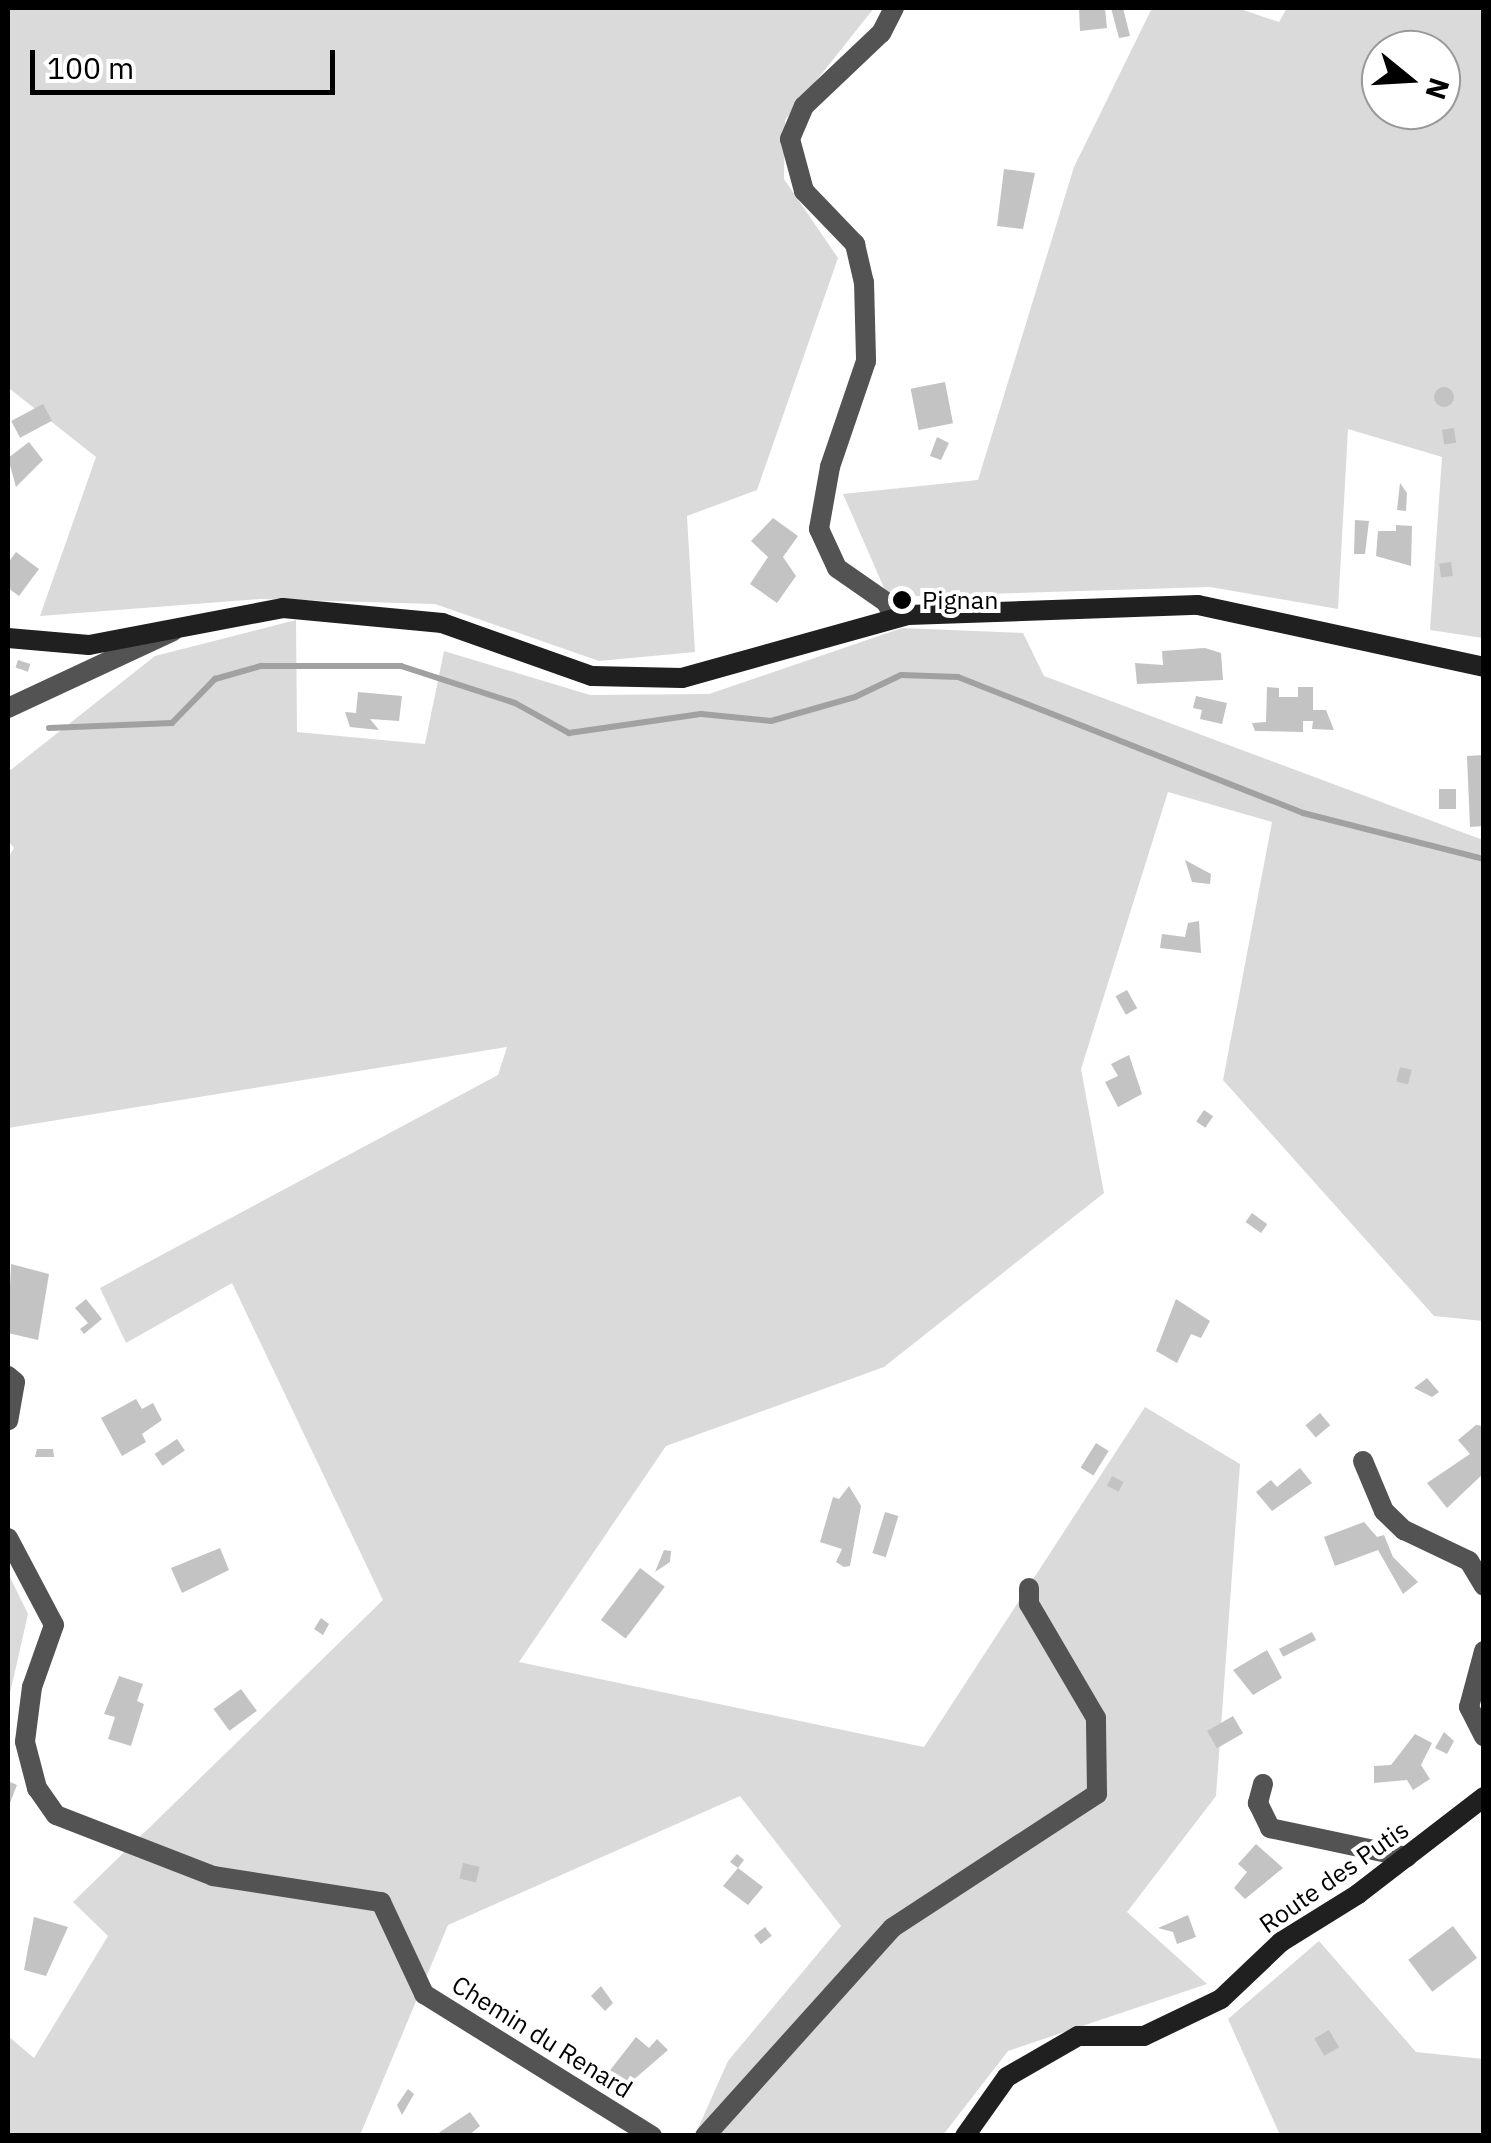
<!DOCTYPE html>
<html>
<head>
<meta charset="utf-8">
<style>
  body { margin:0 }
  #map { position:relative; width:1491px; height:2143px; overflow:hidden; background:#fff; font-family:"IBM Plex Sans",sans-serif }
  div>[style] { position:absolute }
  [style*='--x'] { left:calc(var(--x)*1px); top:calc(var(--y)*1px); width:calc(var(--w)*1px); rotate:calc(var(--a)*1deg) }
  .green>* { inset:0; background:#dadada }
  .stream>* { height:6px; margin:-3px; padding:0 3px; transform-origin:3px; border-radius:3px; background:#a1a1a1 }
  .building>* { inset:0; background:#c3c3c3; transform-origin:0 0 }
  .round { border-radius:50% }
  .street>* { height:20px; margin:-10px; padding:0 10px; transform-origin:10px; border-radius:10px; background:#535353 }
  .secondary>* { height:20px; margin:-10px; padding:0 10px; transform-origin:10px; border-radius:10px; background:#202020 }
  .dots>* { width:28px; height:28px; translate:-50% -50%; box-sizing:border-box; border:5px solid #fff; border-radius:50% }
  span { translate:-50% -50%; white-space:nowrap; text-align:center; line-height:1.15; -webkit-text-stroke:8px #fff; paint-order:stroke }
  .poi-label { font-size:25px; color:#000 }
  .left { translate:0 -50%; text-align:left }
  .street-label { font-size:25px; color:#000 }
  .frame { position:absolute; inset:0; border:10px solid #000; pointer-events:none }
  .north { position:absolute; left:1361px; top:30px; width:100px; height:100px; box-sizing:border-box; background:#fff; border:2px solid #999; border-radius:50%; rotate:108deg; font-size:28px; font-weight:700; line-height:40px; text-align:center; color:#000 }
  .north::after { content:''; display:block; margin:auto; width:35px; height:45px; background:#000; clip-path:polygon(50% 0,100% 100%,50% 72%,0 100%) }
  .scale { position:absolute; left:30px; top:50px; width:305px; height:45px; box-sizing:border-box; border:5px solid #000; border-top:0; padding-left:12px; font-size:30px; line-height:35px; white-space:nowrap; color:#000; -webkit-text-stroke:8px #fff; paint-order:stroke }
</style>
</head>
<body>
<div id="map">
  <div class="green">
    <div style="clip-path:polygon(8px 8px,874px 8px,785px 120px,784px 179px,838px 258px,757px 490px,687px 516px,695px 652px,599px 661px,435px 604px,260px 599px,40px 616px,96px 457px,10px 389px,8px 377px)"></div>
    <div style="clip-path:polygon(evenodd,1152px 8px,1237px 8px,1279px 22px,1287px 8px,1483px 8px,1483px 638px,1430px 630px,1442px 457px,1348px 429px,1338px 609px,1210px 587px,888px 597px,843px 494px,978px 480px,1074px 167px,1152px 8px,1381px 50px,1441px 50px,1441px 110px,1381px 110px,1381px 50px)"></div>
    <div style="clip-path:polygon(296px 620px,297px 732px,425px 744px,444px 651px,590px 695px,709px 694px,902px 628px,1023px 633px,1044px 676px,1483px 840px,1483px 1321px,1434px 1316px,1223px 1080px,1272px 822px,1168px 792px,1081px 1069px,1104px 1193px,884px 1367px,666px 1446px,519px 1662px,924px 1747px,1145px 1407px,1240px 1464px,1216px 1796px,1127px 1912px,1207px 1984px,1008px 2051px,943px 2135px,695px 2135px,728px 2061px,841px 1926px,740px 1796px,448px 1925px,360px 2135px,8px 2135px,8px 2036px,34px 2058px,108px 1936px,73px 1902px,383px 1600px,232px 1283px,126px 1343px,100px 1288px,498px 1075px,507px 1047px,8px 1128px,8px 858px,14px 848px,8px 841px,8px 772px,155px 656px)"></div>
    <div style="clip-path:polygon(8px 1573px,28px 1614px,8px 1702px)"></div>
    <div style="clip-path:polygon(1319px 1941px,1416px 2052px,1483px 2059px,1483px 2135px,1280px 2135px,1228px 2019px)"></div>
  </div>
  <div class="stream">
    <div style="--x:49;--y:728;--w:123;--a:-2.3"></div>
    <div style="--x:172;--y:723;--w:62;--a:-45.7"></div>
    <div style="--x:215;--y:679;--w:48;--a:-15.8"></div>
    <div style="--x:261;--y:666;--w:140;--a:0"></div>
    <div style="--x:401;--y:666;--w:120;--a:18"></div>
    <div style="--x:515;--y:703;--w:62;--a:29.1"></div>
    <div style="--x:569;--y:733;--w:133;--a:-8.2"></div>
    <div style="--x:701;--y:714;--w:70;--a:5.7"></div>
    <div style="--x:771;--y:721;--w:87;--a:-15.9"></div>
    <div style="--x:855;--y:697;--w:51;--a:-25.6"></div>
    <div style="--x:901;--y:675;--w:57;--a:2"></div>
    <div style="--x:958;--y:677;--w:371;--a:21.5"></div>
    <div style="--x:1303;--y:813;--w:187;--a:14.3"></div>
  </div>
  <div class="building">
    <div style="clip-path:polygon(1079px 8px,1105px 8px,1107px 28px,1080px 31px)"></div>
    <div style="clip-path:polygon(1111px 8px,1123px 8px,1130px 36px,1119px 38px)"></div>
    <div style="clip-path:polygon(1004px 169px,1035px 173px,1023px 229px,997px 226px)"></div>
    <div style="left:945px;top:382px;width:42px;height:35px;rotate:79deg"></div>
    <div class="round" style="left:1434px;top:387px;width:20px;height:20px"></div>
    <div style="left:43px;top:404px;width:19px;height:36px;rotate:62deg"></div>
    <div style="left:1454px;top:428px;width:15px;height:12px;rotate:82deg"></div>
    <div style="clip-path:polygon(937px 437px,949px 443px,941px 460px,930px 456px)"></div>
    <div style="clip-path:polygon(29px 442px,43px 460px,16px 487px,8px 458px)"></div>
    <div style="clip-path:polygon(1400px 483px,1407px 493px,1406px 511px,1397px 510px)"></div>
    <div style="clip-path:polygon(773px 518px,798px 536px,783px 557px,796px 576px,777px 603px,750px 584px,768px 557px,751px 541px)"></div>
    <div style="clip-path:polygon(1355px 520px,1369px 521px,1365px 554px,1354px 554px)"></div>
    <div style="clip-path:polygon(1396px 525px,1412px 526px,1411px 566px,1376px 556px,1378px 531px,1396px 531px)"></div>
    <div style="clip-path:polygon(16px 552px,39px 569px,19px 596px,8px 588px,8px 563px)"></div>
    <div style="left:1451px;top:562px;width:14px;height:12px;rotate:82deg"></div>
    <div style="clip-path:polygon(1205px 648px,1221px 653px,1223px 680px,1137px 684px,1135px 663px,1163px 665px,1162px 651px)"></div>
    <div style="left:18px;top:660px;width:13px;height:8px;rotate:18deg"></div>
    <div style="clip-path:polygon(1267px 687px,1279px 688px,1279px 697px,1298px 697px,1298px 687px,1313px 687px,1313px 710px,1326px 710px,1334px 730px,1312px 729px,1313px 721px,1303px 721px,1303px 732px,1255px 731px,1252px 723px,1266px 722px)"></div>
    <div style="clip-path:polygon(358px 692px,402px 696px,399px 721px,370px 719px,379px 730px,350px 727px,345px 712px,356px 713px)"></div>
    <div style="clip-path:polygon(1196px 696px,1227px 703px,1222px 724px,1200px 719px,1202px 710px,1193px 708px)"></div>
    <div style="clip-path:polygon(1484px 755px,1484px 826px,1470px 827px,1467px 756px)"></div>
    <div style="left:1456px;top:789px;width:20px;height:17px;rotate:90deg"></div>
    <div style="clip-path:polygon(1185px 860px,1211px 874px,1210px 884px,1192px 882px)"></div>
    <div style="clip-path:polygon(1199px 921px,1201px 953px,1160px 948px,1162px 934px,1185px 937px,1188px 923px)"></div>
    <div style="left:1127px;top:990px;width:21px;height:13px;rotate:61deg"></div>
    <div style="clip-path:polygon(1129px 1055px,1142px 1094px,1118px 1107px,1105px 1082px,1118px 1076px,1111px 1064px)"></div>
    <div style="left:1400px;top:1067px;width:12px;height:15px;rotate:14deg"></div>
    <div style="left:1204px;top:1110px;width:11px;height:14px;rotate:34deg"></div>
    <div style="left:1252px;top:1213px;width:19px;height:11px;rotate:36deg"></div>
    <div style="clip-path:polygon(11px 1264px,49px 1274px,38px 1340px,8px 1333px)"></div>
    <div style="clip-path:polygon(86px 1299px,102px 1319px,84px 1334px,80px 1329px,88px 1323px,75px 1308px)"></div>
    <div style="clip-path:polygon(1176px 1299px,1210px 1321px,1201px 1338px,1191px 1334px,1177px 1363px,1156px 1351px)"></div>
    <div style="clip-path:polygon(1427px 1378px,1439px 1392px,1432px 1397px,1414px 1388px)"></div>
    <div style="clip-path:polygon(136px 1399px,142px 1409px,153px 1403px,162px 1420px,142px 1434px,146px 1442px,122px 1456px,101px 1418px)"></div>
    <div style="left:1320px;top:1413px;width:16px;height:19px;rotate:50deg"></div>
    <div style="clip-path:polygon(1476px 1425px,1484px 1426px,1484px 1473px,1447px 1508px,1427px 1483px,1470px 1454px,1458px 1440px)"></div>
    <div style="left:177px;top:1439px;width:14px;height:27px;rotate:56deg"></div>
    <div style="left:1096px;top:1443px;width:15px;height:29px;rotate:32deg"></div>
    <div style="clip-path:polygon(37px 1449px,53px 1449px,54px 1457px,35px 1457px)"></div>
    <div style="clip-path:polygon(1300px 1468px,1312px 1483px,1272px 1511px,1256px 1492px,1271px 1480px,1277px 1487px)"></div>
    <div style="left:1112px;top:1476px;width:13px;height:11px;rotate:27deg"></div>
    <div style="clip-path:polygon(849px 1486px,861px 1506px,850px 1566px,844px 1567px,836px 1562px,842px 1549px,820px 1542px,833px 1497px,839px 1499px)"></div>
    <div style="left:885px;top:1512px;width:14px;height:43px;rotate:17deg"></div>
    <div style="clip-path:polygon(1364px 1522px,1377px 1537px,1384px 1535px,1393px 1557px,1418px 1582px,1403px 1594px,1378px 1550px,1335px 1566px,1324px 1537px)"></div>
    <div style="clip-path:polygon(220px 1548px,229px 1570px,182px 1593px,171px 1568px)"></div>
    <div style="clip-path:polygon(664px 1550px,671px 1551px,670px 1562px,655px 1572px)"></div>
    <div style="left:640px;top:1568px;width:31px;height:65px;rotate:37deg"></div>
    <div style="clip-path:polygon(321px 1618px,329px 1624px,323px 1635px,314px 1629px)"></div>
    <div style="left:1312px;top:1632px;width:9px;height:37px;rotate:63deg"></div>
    <div style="clip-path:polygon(1267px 1650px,1282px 1678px,1253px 1695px,1233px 1670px)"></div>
    <div style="clip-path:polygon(119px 1676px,143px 1684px,137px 1701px,144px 1704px,131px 1746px,108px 1739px,115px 1717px,104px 1714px)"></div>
    <div style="left:241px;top:1689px;width:27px;height:34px;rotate:54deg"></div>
    <div style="left:1233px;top:1716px;width:20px;height:30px;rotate:60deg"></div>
    <div style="clip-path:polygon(1444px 1732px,1454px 1741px,1447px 1754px,1435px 1748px)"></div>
    <div style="clip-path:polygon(1415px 1734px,1432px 1743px,1421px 1765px,1430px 1779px,1413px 1790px,1407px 1780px,1374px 1783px,1374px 1766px,1391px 1765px)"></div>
    <div style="clip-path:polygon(8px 1781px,17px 1785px,8px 1808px)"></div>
    <div style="clip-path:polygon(1256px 1844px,1283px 1868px,1245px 1899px,1234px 1888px,1247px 1872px,1238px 1864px)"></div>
    <div style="clip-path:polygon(737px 1854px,744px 1860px,738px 1868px,763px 1887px,748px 1905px,723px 1886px,738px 1868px,730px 1862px)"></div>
    <div style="left:463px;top:1863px;width:17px;height:16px;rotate:13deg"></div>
    <div style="clip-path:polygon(1188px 1915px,1196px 1937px,1177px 1944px,1173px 1932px,1158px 1928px)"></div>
    <div style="clip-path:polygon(34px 1917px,68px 1927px,46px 1976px,24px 1970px)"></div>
    <div style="left:1453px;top:1926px;width:40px;height:56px;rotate:53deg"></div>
    <div style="left:765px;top:1927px;width:11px;height:14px;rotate:52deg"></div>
    <div style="clip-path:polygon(601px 1986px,613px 2003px,605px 2011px,591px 1996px)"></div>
    <div style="left:1329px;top:2030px;width:20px;height:17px;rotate:60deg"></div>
    <div style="clip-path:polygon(636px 2037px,649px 2048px,657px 2039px,668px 2050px,624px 2088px,608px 2073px)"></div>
    <div style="clip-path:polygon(408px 2089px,414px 2094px,402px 2115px,397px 2105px)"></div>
    <div style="clip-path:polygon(470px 2112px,480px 2126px,468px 2136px,434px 2136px)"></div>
  </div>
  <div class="street">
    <div style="--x:894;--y:8;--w:28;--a:117"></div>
    <div style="--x:881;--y:33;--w:106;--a:136.5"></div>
    <div style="--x:804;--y:106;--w:36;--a:113"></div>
    <div style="--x:790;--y:139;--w:54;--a:74.9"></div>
    <div style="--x:804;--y:191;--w:74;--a:46.1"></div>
    <div style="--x:855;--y:244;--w:39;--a:77"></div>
    <div style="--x:864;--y:282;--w:79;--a:88.5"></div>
    <div style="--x:866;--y:361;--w:112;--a:108.8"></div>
    <div style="--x:830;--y:467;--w:63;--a:100.1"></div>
    <div style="--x:819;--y:529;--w:43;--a:65.2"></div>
    <div style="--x:837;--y:568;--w:60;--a:34.8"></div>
    <div style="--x:886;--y:602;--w:17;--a:62"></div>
    <div style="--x:8;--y:708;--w:182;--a:-25"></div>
    <div style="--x:8;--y:1376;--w:9;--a:41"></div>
    <div style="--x:15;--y:1382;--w:39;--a:100"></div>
    <div style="--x:1363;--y:1461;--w:54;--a:67.2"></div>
    <div style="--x:1384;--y:1511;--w:28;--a:44"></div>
    <div style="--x:1404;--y:1530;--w:72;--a:25.5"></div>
    <div style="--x:1469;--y:1561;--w:29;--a:59"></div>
    <div style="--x:8;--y:1538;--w:98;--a:62.1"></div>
    <div style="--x:54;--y:1625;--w:66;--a:109.5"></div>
    <div style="--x:32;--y:1687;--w:55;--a:97.3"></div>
    <div style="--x:25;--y:1742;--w:48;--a:75.4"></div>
    <div style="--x:37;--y:1788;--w:33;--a:55"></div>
    <div style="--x:56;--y:1815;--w:168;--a:21.2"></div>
    <div style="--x:213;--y:1876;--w:170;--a:8.8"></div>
    <div style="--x:381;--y:1902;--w:102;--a:64.9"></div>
    <div style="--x:424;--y:1994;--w:269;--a:31.9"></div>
    <div style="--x:1484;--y:1651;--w:58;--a:105"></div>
    <div style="--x:1469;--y:1707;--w:33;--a:63"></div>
    <div style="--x:1263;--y:1784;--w:20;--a:105"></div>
    <div style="--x:1258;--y:1803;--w:28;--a:64"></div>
    <div style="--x:1270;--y:1828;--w:140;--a:12"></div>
    <div style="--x:705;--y:2136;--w:280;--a:-48"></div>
    <div style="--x:892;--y:1928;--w:245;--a:-33.2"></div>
    <div style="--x:1097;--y:1794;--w:76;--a:-90.8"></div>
    <div style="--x:1096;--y:1718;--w:132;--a:-120.4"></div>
    <div style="--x:1029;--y:1604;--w:16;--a:-90"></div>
  </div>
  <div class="secondary">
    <div style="--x:8;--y:638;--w:81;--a:4.9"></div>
    <div style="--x:89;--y:645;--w:197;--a:-10.8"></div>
    <div style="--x:283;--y:608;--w:160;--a:5.4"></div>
    <div style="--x:442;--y:623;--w:159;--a:19.5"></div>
    <div style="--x:592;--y:676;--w:90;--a:1.3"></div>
    <div style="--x:682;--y:678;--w:235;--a:-15.6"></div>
    <div style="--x:908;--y:615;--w:290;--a:-2"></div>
    <div style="--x:1198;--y:605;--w:293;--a:12.2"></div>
    <div style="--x:965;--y:2136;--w:72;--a:-54.6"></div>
    <div style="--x:1007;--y:2077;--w:82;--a:-30"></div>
    <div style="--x:1078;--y:2036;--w:66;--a:0"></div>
    <div style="--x:1144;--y:2036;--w:85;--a:-25.7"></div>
    <div style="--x:1221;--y:1999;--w:83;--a:-43.5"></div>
    <div style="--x:1281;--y:1942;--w:91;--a:-31.9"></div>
    <div style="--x:1358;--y:1894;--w:159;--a:-37.6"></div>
  </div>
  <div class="dots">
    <div style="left:902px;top:600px;background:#000"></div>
  </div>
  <div class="poi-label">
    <span class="left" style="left:922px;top:600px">Pignan</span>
  </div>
  <div class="street-label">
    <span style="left:1334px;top:1877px;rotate:-35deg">Route des Putis</span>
    <span style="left:542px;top:2037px;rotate:32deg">Chemin du Renard</span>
  </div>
  <div class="frame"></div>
  <div class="north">N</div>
  <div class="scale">100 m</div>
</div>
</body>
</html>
